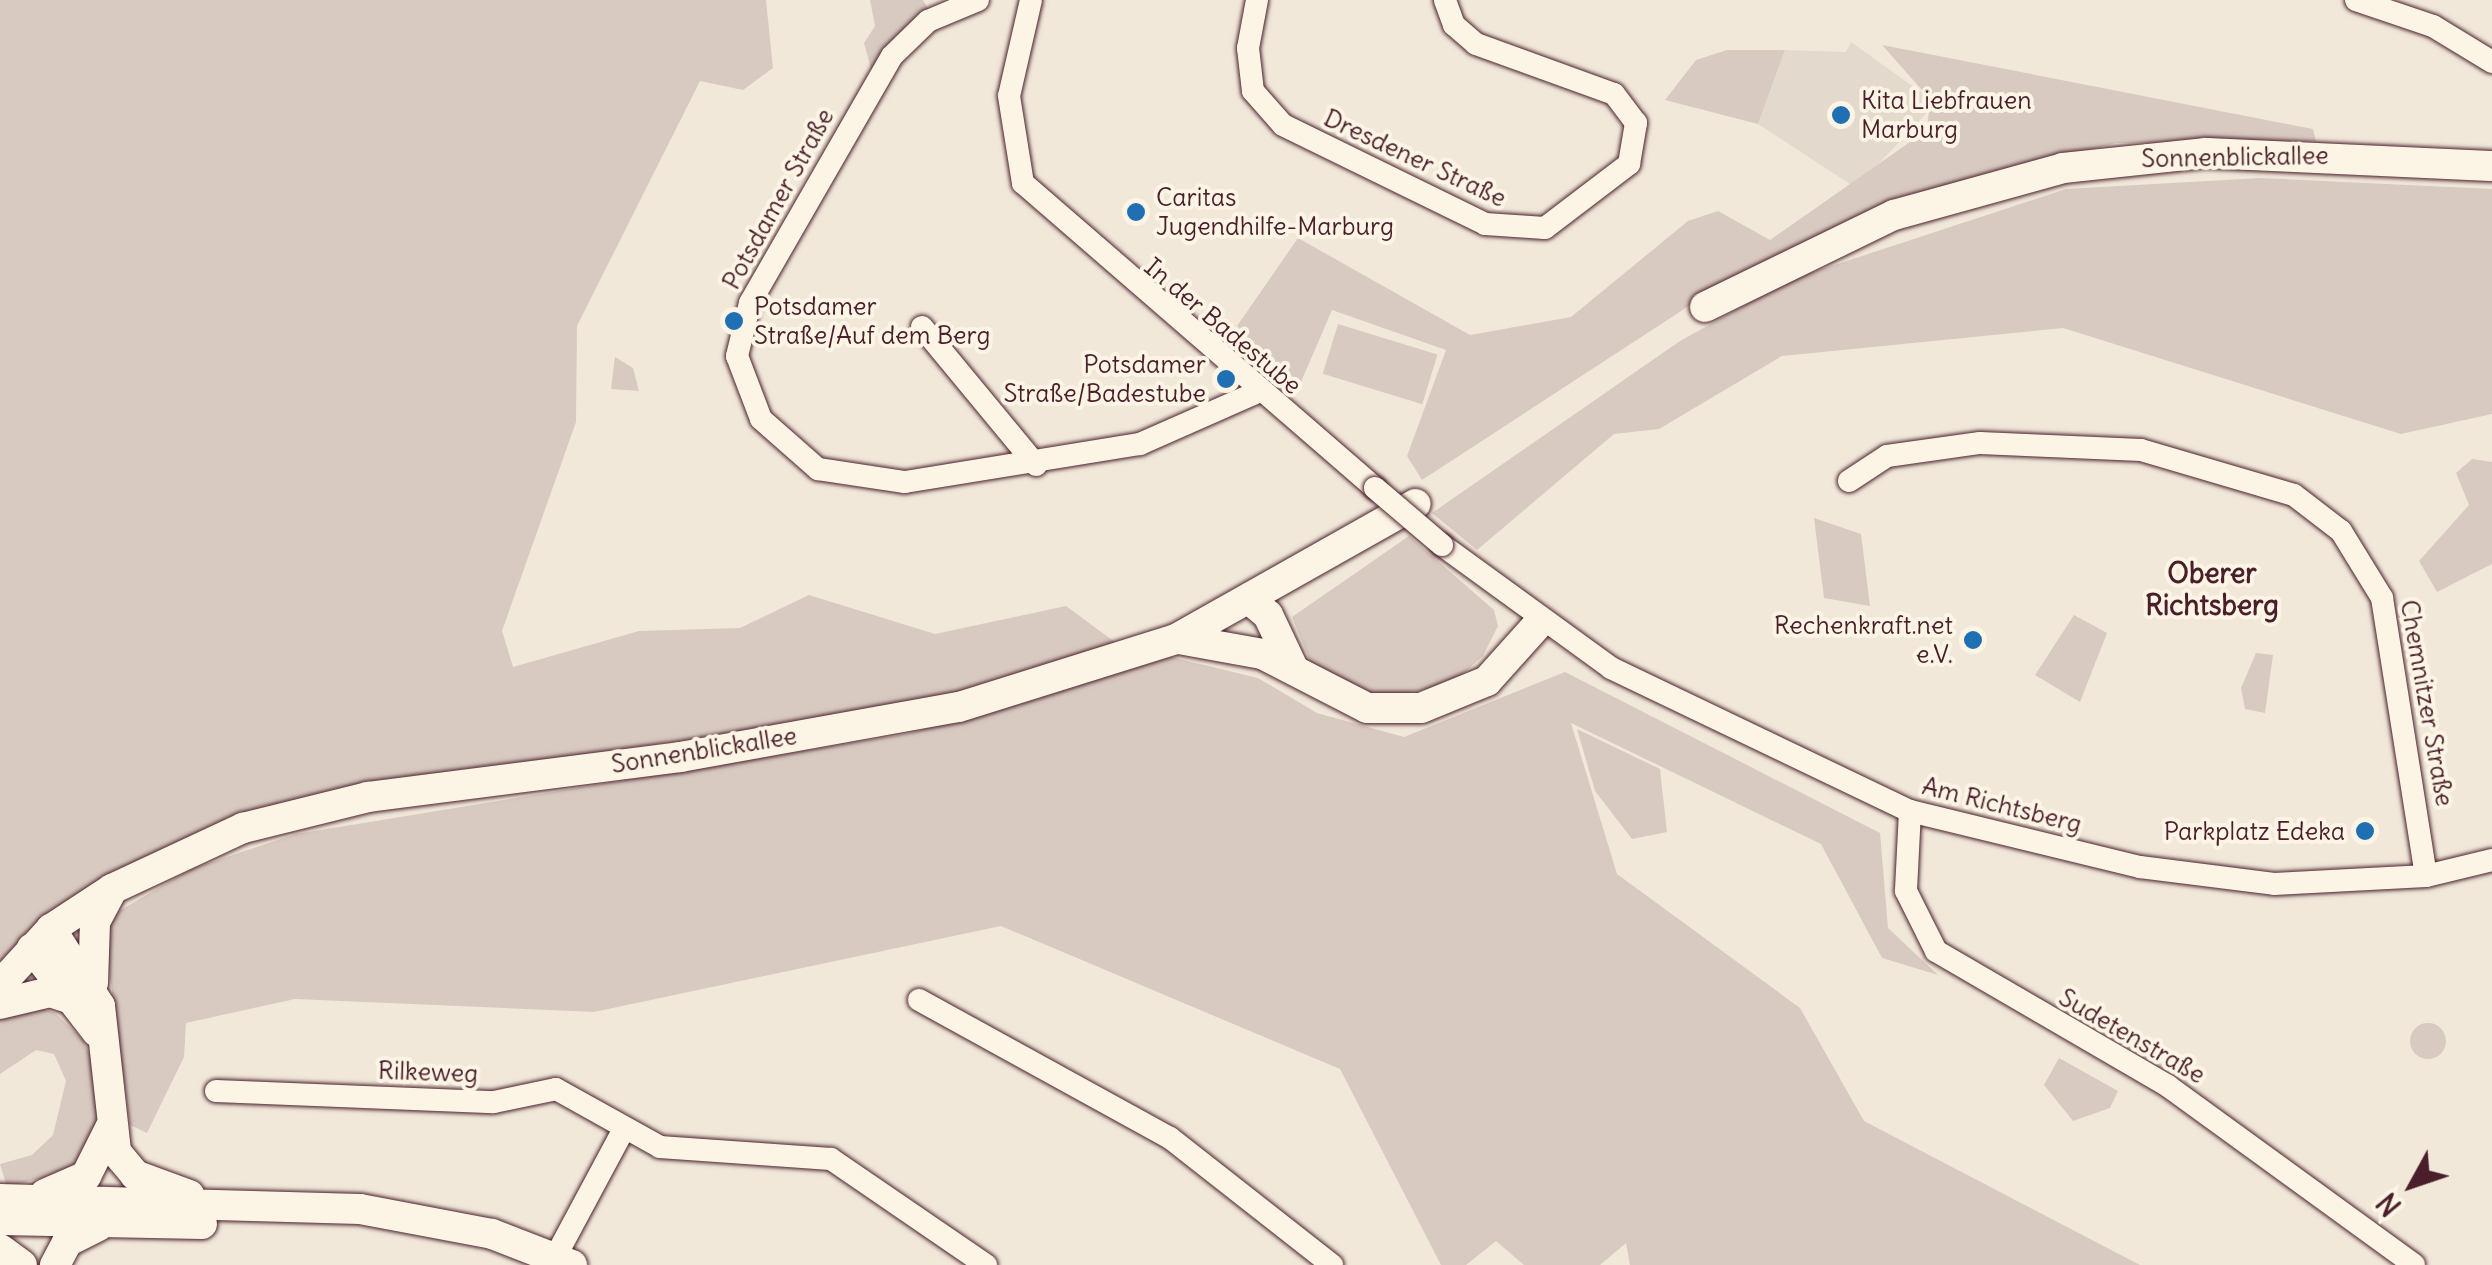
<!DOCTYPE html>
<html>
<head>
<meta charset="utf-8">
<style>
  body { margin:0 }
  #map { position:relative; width:2492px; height:1265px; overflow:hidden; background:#f1e8da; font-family:Delius,sans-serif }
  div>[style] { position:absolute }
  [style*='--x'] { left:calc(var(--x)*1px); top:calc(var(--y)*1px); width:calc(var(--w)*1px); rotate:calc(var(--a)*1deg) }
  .built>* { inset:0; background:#e4d9cd }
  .green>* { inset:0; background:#d8cac0; transform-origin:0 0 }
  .round { border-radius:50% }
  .roads { filter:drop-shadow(0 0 2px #4a1f2b) drop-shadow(0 0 2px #4a1f2b) }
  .minor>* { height:22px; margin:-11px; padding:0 11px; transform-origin:11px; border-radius:11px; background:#fcf5e5 }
  .major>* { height:30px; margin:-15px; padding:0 15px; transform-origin:15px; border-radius:15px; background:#fcf5e5 }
  .bridges { filter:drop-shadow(0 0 2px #4a1f2b) drop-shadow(0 0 2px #4a1f2b) }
  .minor-bridge>* { height:22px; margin:-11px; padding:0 11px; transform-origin:11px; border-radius:11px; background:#fcf5e5 }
  .dots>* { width:28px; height:28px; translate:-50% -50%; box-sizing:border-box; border:5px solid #fcf5e5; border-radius:50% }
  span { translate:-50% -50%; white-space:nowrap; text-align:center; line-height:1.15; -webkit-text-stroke:8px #fcf5e5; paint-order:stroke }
  .poi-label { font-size:25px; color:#4a1f2b }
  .left { translate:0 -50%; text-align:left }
  .right { translate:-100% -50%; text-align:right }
  .street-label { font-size:25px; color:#4a1f2b }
  .neighbourhood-label { font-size:28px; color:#4a1f2b; font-weight:700 }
  .north { position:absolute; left:2362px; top:1135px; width:100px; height:100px; -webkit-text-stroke:8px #fcf5e5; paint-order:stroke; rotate:230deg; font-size:28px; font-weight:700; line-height:40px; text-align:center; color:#4a1f2b }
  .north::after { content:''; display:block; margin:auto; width:35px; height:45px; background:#4a1f2b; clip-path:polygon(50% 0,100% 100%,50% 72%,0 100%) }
</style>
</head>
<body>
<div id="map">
  <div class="built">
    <div style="clip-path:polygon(1851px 42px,1936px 103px,1856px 188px,1758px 124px,1785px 50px,1846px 52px)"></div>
  </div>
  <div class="green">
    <div style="clip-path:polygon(0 0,766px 0,773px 68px,743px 90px,700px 81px,577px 326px,576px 422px,502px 631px,513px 667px,639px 631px,740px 628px,809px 595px,935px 634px,1066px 606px,1123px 648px,887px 711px,323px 792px,235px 818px,0 969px)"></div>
    <div style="clip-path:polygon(870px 0,923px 0,930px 12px,872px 72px,864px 43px,875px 26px)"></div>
    <div style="clip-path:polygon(1882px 45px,2313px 129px,2316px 141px,2116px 143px,1899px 197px,1721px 285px,1422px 480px,1407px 456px,1446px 350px,1332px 310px,1298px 389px,1237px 326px,1298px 238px,1470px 335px,1571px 317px,1688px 221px,1718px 211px,1770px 240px,1927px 130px,1930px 99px)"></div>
    <div style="clip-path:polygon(1727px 50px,1785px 50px,1758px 124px,1665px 100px,1696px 60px)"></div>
    <div style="clip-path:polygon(2260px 178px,2492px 189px,2492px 414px,2401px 434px,2063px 328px,1782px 356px,1659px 429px,1614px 434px,1477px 550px,1432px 513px,1680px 341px,1792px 279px,2066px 189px)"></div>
    <div style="left:1338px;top:324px;width:104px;height:52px;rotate:17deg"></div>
    <div style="clip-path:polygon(615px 357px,633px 368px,639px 391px,611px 389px)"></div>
    <div style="clip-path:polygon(2472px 459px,2492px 462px,2492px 564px,2437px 592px,2419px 561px,2469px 505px,2456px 473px)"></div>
    <div style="clip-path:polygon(1814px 518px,1861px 534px,1870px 606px,1824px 598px)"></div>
    <div style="clip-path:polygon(1409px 536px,1494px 610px,1498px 626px,1483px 656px,1450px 685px,1370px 699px,1313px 668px,1292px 617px)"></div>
    <div style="clip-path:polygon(2074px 615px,2107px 633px,2080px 702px,2035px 675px)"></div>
    <div style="clip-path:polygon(2256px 653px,2273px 655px,2265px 713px,2245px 709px,2241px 688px)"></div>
    <div style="clip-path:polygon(1171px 657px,1258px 678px,1317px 713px,1404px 737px,1565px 672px,1880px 833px,1888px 928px,1938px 975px,1882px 958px,1821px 844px,1571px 723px,1617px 874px,1800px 1008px,1864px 1121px,2140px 1265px,1630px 1265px,1626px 1243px,1600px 1265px,1524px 1265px,1496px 1241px,1466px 1265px,1441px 1265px,1340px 1069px,1001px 926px,594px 1012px,295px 999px,186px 1023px,184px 1057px,147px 1133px,130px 1125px,104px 931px,119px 911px,191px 869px,296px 834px,907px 734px)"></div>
    <div style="clip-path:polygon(1577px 729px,1660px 769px,1667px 832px,1632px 839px,1595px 791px)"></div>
    <div style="clip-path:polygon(27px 1004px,55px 1013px,83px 1040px,100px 1079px,98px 1122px,78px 1168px,7px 1187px,0 1164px,32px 1155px,53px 1135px,66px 1081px,54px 1054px,36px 1050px,0 1074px,0 1015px)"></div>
    <div class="round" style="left:2410px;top:1023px;width:36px;height:36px"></div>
    <div style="clip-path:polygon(2059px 1058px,2118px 1091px,2110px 1108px,2073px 1121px,2044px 1085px)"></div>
  </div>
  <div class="roads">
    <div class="minor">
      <div style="--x:978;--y:0;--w:54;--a:157.2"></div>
      <div style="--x:928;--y:21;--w:50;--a:135.8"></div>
      <div style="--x:892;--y:56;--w:285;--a:119.9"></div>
      <div style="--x:750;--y:303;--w:55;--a:103.8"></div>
      <div style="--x:737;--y:356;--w:67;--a:69.1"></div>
      <div style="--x:761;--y:419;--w:76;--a:41.3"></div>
      <div style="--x:818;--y:469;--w:88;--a:8.5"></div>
      <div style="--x:905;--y:482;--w:238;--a:-9.2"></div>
      <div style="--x:1140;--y:444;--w:129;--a:-23.8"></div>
      <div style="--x:1031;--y:0;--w:98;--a:102.9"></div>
      <div style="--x:1009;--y:96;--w:88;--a:80.9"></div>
      <div style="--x:1023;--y:183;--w:466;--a:40.9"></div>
      <div style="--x:1257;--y:0;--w:49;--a:100.6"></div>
      <div style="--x:1248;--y:48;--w:43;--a:83.4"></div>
      <div style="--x:1253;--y:91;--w:45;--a:48.6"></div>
      <div style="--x:1283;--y:125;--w:225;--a:26.1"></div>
      <div style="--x:1485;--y:224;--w:60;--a:3.8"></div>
      <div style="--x:1545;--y:228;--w:106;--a:-37.3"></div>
      <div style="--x:1629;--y:164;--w:42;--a:-80.3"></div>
      <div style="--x:1636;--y:123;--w:36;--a:-127"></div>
      <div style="--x:1614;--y:94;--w:147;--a:-160.1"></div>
      <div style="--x:1476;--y:44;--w:29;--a:-139"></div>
      <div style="--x:1454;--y:25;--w:27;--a:-110"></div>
      <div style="--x:2356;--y:0;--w:81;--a:18.7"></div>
      <div style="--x:2433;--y:26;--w:69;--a:31.4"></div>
      <div style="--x:922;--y:327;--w:179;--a:50.4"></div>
      <div style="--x:1849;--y:481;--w:45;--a:-33.3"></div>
      <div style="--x:1887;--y:456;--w:94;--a:-8"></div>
      <div style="--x:1980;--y:443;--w:161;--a:2.5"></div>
      <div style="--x:2141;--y:450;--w:159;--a:16.4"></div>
      <div style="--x:2294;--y:495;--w:59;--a:37.5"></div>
      <div style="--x:2341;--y:531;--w:79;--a:58.5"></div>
      <div style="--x:2382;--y:598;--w:281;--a:81"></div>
      <div style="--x:1442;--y:545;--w:209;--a:36"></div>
      <div style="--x:1611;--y:668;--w:331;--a:25.6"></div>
      <div style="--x:1910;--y:811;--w:237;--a:13.7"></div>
      <div style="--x:2140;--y:867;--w:135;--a:7.2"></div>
      <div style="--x:2274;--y:884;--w:152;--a:-3"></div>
      <div style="--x:2426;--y:876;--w:68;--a:-13.6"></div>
      <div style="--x:1910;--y:811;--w:80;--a:92.9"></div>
      <div style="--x:1906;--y:891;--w:67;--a:63.4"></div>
      <div style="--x:1936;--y:951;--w:268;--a:30.2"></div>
      <div style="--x:2168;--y:1086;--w:304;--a:36"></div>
      <div style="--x:919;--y:1000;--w:286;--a:28.8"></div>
      <div style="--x:1170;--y:1138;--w:206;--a:38.1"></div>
      <div style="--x:216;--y:1091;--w:278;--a:2.3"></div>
      <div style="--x:494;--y:1102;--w:63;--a:-11.8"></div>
      <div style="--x:556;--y:1089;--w:119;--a:29.1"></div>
      <div style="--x:660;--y:1147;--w:171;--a:4"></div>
      <div style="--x:831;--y:1159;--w:188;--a:34.4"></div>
      <div style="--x:551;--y:1265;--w:152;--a:-61.8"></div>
    </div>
    <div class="major">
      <div style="--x:1705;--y:307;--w:210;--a:-26"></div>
      <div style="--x:1894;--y:215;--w:175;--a:-15.5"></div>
      <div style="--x:2063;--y:168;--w:144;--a:-6"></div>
      <div style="--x:2206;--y:153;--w:286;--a:2.6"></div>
      <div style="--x:1250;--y:600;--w:23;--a:40"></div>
      <div style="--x:1268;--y:615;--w:59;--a:64.7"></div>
      <div style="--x:1179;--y:639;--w:84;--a:10.2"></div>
      <div style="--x:1262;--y:654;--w:118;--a:27.2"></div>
      <div style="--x:1367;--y:708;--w:54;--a:0"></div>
      <div style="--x:1421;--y:708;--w:71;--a:-22.2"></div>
      <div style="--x:1487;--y:681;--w:78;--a:-48.1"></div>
      <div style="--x:51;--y:929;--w:91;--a:57.5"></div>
      <div style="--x:100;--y:1006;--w:147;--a:83.7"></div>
      <div style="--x:116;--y:1152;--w:30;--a:50"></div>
      <div style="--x:135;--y:1175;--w:58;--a:20.3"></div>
      <div style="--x:32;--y:948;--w:106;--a:52.3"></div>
      <div style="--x:93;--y:983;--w:61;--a:-88.1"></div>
      <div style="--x:95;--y:922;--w:36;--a:-62"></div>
      <div style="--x:0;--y:985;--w:76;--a:-47.7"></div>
      <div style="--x:51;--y:929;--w:73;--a:-33.3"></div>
      <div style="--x:112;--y:889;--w:145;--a:-25"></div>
      <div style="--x:243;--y:828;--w:129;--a:-13.9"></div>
      <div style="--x:368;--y:797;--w:315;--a:-7.3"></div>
      <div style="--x:680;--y:757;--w:283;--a:-10.2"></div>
      <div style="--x:959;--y:707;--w:227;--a:-17.4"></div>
      <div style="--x:1176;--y:639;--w:275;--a:-29.4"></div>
      <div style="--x:0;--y:1004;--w:51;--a:-13.5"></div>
      <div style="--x:50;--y:992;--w:29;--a:18"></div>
      <div style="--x:45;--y:1194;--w:45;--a:-23.7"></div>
      <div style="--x:86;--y:1176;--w:54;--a:-63.4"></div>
      <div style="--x:0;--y:1199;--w:360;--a:1.6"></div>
      <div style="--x:360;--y:1209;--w:134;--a:10.7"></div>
      <div style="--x:492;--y:1234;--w:86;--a:21.2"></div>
      <div style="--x:0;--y:1220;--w:202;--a:1.1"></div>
      <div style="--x:0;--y:1249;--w:27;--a:36"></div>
      <div style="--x:55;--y:1265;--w:26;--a:-62"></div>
      <div style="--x:67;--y:1242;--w:35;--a:-27"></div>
    </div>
  </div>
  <div class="bridges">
    <div class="minor-bridge">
      <div style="--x:1375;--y:488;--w:88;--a:40.4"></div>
    </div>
  </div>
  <div class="dots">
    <div style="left:1841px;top:115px;background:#1f6fb2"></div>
    <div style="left:1136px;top:212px;background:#1f6fb2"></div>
    <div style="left:734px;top:321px;background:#1f6fb2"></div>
    <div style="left:1226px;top:379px;background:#1f6fb2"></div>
    <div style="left:1973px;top:640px;background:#1f6fb2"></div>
    <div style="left:2365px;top:831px;background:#1f6fb2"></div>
  </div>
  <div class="poi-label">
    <span class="left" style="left:1861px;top:115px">Kita Liebfrauen<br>Marburg</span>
    <span class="left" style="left:1156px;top:212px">Caritas<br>Jugendhilfe-Marburg</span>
    <span class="left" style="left:754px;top:321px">Potsdamer<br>Straße/Auf dem Berg</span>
    <span class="right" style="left:1206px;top:379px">Potsdamer<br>Straße/Badestube</span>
    <span class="right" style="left:1953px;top:640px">Rechenkraft.net<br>e.V.</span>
    <span class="right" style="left:2345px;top:831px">Parkplatz Edeka</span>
  </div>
  <div class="street-label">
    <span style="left:2235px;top:157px;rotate:-1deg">Sonnenblickallee</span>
    <span style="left:1415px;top:158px;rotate:25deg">Dresdener Straße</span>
    <span style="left:778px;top:199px;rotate:-61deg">Potsdamer Straße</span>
    <span style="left:1223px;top:326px;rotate:40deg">In der Badestube</span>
    <span style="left:2427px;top:703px;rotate:80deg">Chemnitzer Straße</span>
    <span style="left:704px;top:750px;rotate:-9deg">Sonnenblickallee</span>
    <span style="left:2002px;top:805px;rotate:14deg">Am Richtsberg</span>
    <span style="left:2132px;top:1036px;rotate:30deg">Sudetenstraße</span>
    <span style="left:428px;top:1072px;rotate:2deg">Rilkeweg</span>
  </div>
  <div class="neighbourhood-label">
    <span style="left:2212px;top:589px">Oberer<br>Richtsberg</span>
  </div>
  <div class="north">N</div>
</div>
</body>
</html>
